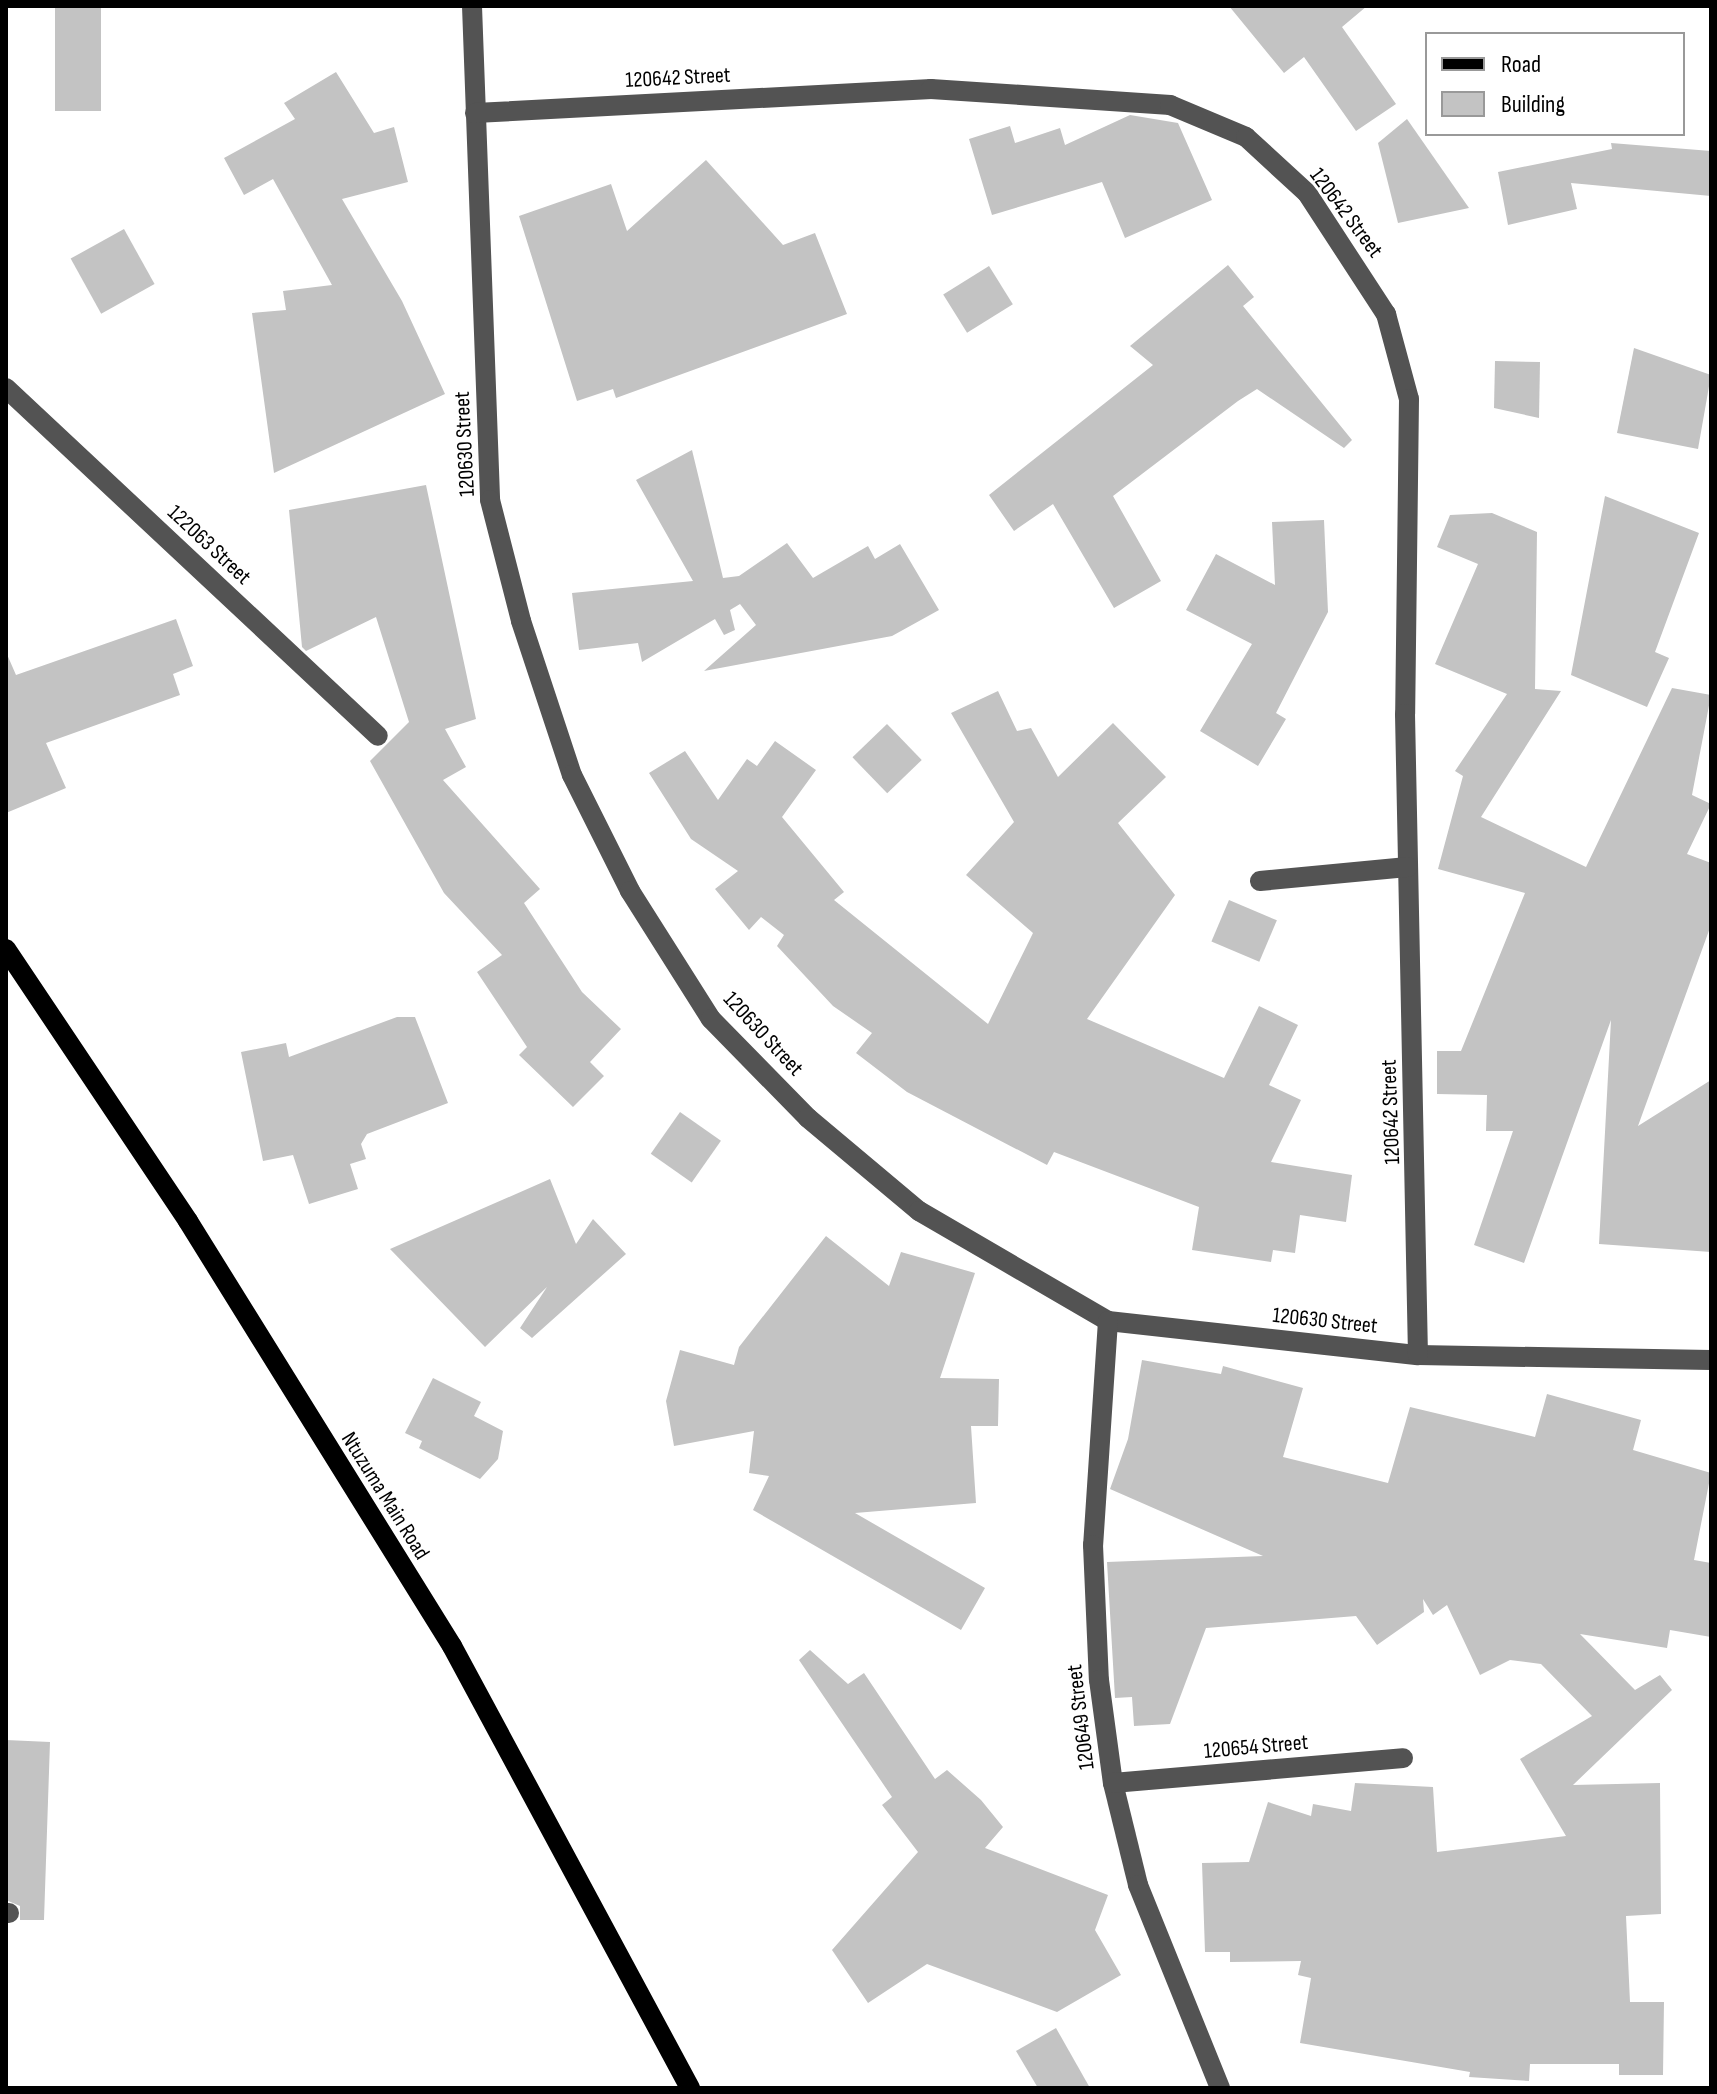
<!DOCTYPE html>
<html>
<head>
<meta charset="utf-8">
<style>
  body { margin:0 }
  #map { position:relative; width:1717px; height:2094px; overflow:hidden; background:#fff; font-family:"Sofia Sans Condensed",sans-serif }
  div>[style] { position:absolute }
  [style*='--x'] { left:calc(var(--x)*1px); top:calc(var(--y)*1px); width:calc(var(--w)*1px); rotate:calc(var(--a)*1deg) }
  .building>* { inset:0; background:#c3c3c3; transform-origin:0 0 }
  .minor>* { height:20px; margin:-10px; padding:0 10px; transform-origin:10px; border-radius:10px; background:#535353 }
  .major>* { height:20px; margin:-10px; padding:0 10px; transform-origin:10px; border-radius:10px; background:#000 }
  span { translate:-50% -50%; white-space:nowrap; text-align:center; line-height:1.15; -webkit-text-stroke:6px #fff; paint-order:stroke }
  .street-label { font-size:22px; color:#000 }
  .frame { position:absolute; inset:0; border:8px solid #000; pointer-events:none }
  .legend { position:absolute; left:1425px; top:32px; width:260px; height:104px; box-sizing:border-box; background:#fff; border:2px solid #999; margin:0; padding:10px 14px; list-style:none; font-size:24px; color:#000 }
  .legend li { display:flex; align-items:center; gap:16px; height:40px }
  .legend b { width:40px; border:2px solid #999 }
</style>
</head>
<body>
<div id="map">
  <div class="building">
    <div style="left:55px;top:6px;width:46px;height:105px"></div>
    <div style="clip-path:polygon(1229px 6px,1367px 6px,1342px 27px,1396px 104px,1356px 131px,1304px 57px,1284px 73px)"></div>
    <div style="clip-path:polygon(336px 72px,374px 133px,394px 127px,408px 182px,342px 199px,402px 301px,445px 394px,274px 473px,252px 313px,286px 310px,283px 291px,332px 285px,273px 179px,244px 195px,224px 158px,295px 119px,284px 103px)"></div>
    <div style="clip-path:polygon(1130px 115px,1178px 123px,1212px 200px,1125px 238px,1102px 182px,992px 215px,969px 139px,1010px 126px,1015px 143px,1060px 128px,1065px 145px)"></div>
    <div style="clip-path:polygon(1407px 119px,1469px 208px,1398px 223px,1378px 143px)"></div>
    <div style="clip-path:polygon(1611px 143px,1711px 151px,1711px 196px,1571px 183px,1577px 209px,1508px 225px,1498px 172px,1612px 149px)"></div>
    <div style="clip-path:polygon(706px 160px,783px 245px,815px 233px,847px 314px,616px 398px,613px 389px,577px 401px,519px 216px,611px 184px,627px 231px)"></div>
    <div style="left:124px;top:229px;width:63px;height:61px;rotate:61deg"></div>
    <div style="clip-path:polygon(1228px 265px,1254px 297px,1243px 306px,1352px 440px,1344px 448px,1257px 389px,1238px 401px,1113px 496px,1161px 581px,1114px 608px,1053px 504px,1014px 531px,989px 495px,1153px 365px,1130px 346px)"></div>
    <div style="left:989px;top:266px;width:45px;height:54px;rotate:58deg"></div>
    <div style="clip-path:polygon(1634px 348px,1711px 375px,1698px 449px,1617px 433px)"></div>
    <div style="clip-path:polygon(1495px 361px,1540px 362px,1539px 418px,1494px 408px)"></div>
    <div style="clip-path:polygon(692px 450px,723px 578px,739px 576px,787px 543px,813px 578px,868px 546px,875px 559px,900px 544px,939px 610px,892px 636px,704px 671px,756px 625px,740px 604px,730px 610px,735px 630px,724px 635px,715px 619px,642px 662px,638px 643px,579px 650px,572px 593px,693px 581px,636px 480px)"></div>
    <div style="clip-path:polygon(426px 485px,476px 719px,445px 729px,466px 767px,443px 780px,540px 889px,524px 903px,582px 992px,621px 1029px,590px 1062px,604px 1076px,573px 1107px,519px 1055px,527px 1047px,477px 972px,502px 955px,444px 893px,370px 761px,409px 722px,376px 617px,306px 651px,302px 647px,289px 510px)"></div>
    <div style="clip-path:polygon(1605px 496px,1699px 533px,1655px 652px,1669px 658px,1647px 707px,1571px 675px)"></div>
    <div style="clip-path:polygon(1492px 513px,1537px 532px,1535px 689px,1561px 691px,1481px 817px,1586px 867px,1672px 688px,1711px 695px,1692px 795px,1711px 804px,1687px 854px,1711px 863px,1711px 925px,1638px 1126px,1711px 1080px,1711px 1252px,1599px 1244px,1611px 1020px,1524px 1263px,1474px 1245px,1513px 1131px,1486px 1131px,1487px 1095px,1437px 1094px,1437px 1051px,1461px 1051px,1525px 893px,1438px 869px,1463px 776px,1455px 771px,1507px 694px,1435px 664px,1478px 564px,1437px 547px,1450px 515px)"></div>
    <div style="clip-path:polygon(1324px 520px,1328px 612px,1276px 713px,1286px 719px,1258px 766px,1200px 731px,1252px 644px,1186px 610px,1216px 554px,1275px 585px,1272px 522px)"></div>
    <div style="clip-path:polygon(176px 619px,193px 666px,173px 674px,180px 695px,46px 743px,66px 788px,6px 813px,6px 652px,16px 675px)"></div>
    <div style="clip-path:polygon(998px 691px,1017px 731px,1031px 728px,1058px 777px,1113px 723px,1166px 777px,1118px 823px,1175px 895px,1087px 1019px,1224px 1078px,1259px 1006px,1298px 1025px,1269px 1085px,1301px 1100px,1271px 1162px,1352px 1175px,1346px 1222px,1300px 1215px,1295px 1253px,1273px 1250px,1271px 1262px,1192px 1250px,1199px 1207px,1054px 1152px,1047px 1165px,907px 1092px,856px 1053px,872px 1033px,833px 1006px,777px 946px,784px 935px,761px 917px,749px 930px,715px 889px,738px 871px,691px 839px,649px 773px,685px 751px,718px 800px,747px 759px,757px 766px,775px 741px,816px 770px,782px 817px,844px 892px,834px 900px,988px 1024px,1033px 933px,966px 875px,1014px 822px,951px 713px)"></div>
    <div style="left:887px;top:724px;width:50px;height:48px;rotate:46deg"></div>
    <div style="left:1229px;top:900px;width:52px;height:45px;rotate:23deg"></div>
    <div style="clip-path:polygon(397px 1017px,415px 1017px,448px 1103px,367px 1134px,361px 1144px,366px 1159px,350px 1164px,358px 1189px,309px 1204px,293px 1155px,263px 1161px,241px 1052px,286px 1043px,289px 1057px)"></div>
    <div style="left:680px;top:1112px;width:50px;height:51px;rotate:35deg"></div>
    <div style="clip-path:polygon(550px 1179px,576px 1244px,593px 1219px,626px 1254px,532px 1338px,520px 1328px,547px 1287px,485px 1347px,390px 1249px)"></div>
    <div style="clip-path:polygon(826px 1236px,889px 1286px,901px 1252px,975px 1273px,940px 1378px,999px 1379px,998px 1426px,971px 1426px,976px 1503px,855px 1513px,985px 1588px,961px 1630px,753px 1510px,769px 1476px,749px 1473px,754px 1431px,674px 1446px,666px 1401px,680px 1350px,734px 1365px,739px 1347px)"></div>
    <div style="clip-path:polygon(1142px 1360px,1221px 1374px,1223px 1366px,1303px 1388px,1283px 1457px,1388px 1483px,1410px 1407px,1535px 1437px,1547px 1394px,1641px 1420px,1633px 1450px,1711px 1473px,1694px 1560px,1711px 1563px,1711px 1637px,1670px 1630px,1667px 1648px,1580px 1634px,1635px 1690px,1660px 1675px,1672px 1690px,1573px 1785px,1660px 1783px,1661px 1914px,1626px 1916px,1630px 2002px,1664px 2002px,1663px 2075px,1619px 2075px,1619px 2064px,1530px 2064px,1529px 2081px,1469px 2077px,1470px 2072px,1300px 2043px,1311px 1978px,1298px 1975px,1301px 1961px,1230px 1962px,1230px 1952px,1205px 1952px,1202px 1863px,1249px 1862px,1268px 1802px,1311px 1816px,1313px 1804px,1351px 1811px,1355px 1783px,1433px 1787px,1437px 1852px,1566px 1836px,1520px 1759px,1592px 1716px,1541px 1664px,1510px 1660px,1480px 1675px,1447px 1605px,1433px 1615px,1423px 1599px,1424px 1612px,1377px 1645px,1356px 1616px,1206px 1628px,1170px 1724px,1134px 1726px,1132px 1697px,1115px 1698px,1107px 1562px,1263px 1556px,1110px 1489px,1128px 1439px)"></div>
    <div style="clip-path:polygon(433px 1378px,481px 1402px,474px 1416px,503px 1431px,498px 1459px,480px 1479px,419px 1448px,422px 1441px,405px 1433px)"></div>
    <div style="clip-path:polygon(810px 1650px,848px 1684px,864px 1673px,935px 1779px,947px 1770px,981px 1800px,1003px 1827px,985px 1848px,1108px 1895px,1095px 1930px,1121px 1975px,1057px 2012px,927px 1964px,868px 2003px,832px 1950px,918px 1852px,882px 1805px,892px 1797px,799px 1660px)"></div>
    <div style="clip-path:polygon(6px 1740px,50px 1742px,44px 1920px,20px 1920px,20px 1906px,6px 1900px)"></div>
    <div style="clip-path:polygon(1056px 2028px,1090px 2088px,1038px 2088px,1016px 2051px)"></div>
  </div>
  <div class="minor">
    <div style="--x:472;--y:6;--w:494;--a:87.9"></div>
    <div style="--x:490;--y:500;--w:125;--a:75.6"></div>
    <div style="--x:521;--y:621;--w:162;--a:71.7"></div>
    <div style="--x:572;--y:775;--w:130;--a:63.4"></div>
    <div style="--x:630;--y:891;--w:151;--a:57.7"></div>
    <div style="--x:711;--y:1019;--w:139;--a:45.6"></div>
    <div style="--x:808;--y:1118;--w:145;--a:40"></div>
    <div style="--x:919;--y:1211;--w:219;--a:30.2"></div>
    <div style="--x:1108;--y:1321;--w:312;--a:6.3"></div>
    <div style="--x:1418;--y:1355;--w:293;--a:1"></div>
    <div style="--x:475;--y:113;--w:457;--a:-3"></div>
    <div style="--x:931;--y:89;--w:240;--a:3.8"></div>
    <div style="--x:1170;--y:105;--w:82;--a:22.8"></div>
    <div style="--x:1246;--y:137;--w:83;--a:42.6"></div>
    <div style="--x:1307;--y:193;--w:145;--a:56.9"></div>
    <div style="--x:1386;--y:314;--w:88;--a:74.9"></div>
    <div style="--x:1409;--y:399;--w:315;--a:90.7"></div>
    <div style="--x:1405;--y:714;--w:641;--a:88.84"></div>
    <div style="--x:6;--y:388;--w:509;--a:43.09"></div>
    <div style="--x:1260;--y:881;--w:148;--a:-5.4"></div>
    <div style="--x:1108;--y:1321;--w:225;--a:93.8"></div>
    <div style="--x:1093;--y:1545;--w:135;--a:87.5"></div>
    <div style="--x:1099;--y:1680;--w:104;--a:82.3"></div>
    <div style="--x:1113;--y:1783;--w:105;--a:76.2"></div>
    <div style="--x:1138;--y:1885;--w:219;--a:68"></div>
    <div style="--x:1113;--y:1783;--w:291;--a:-4.9"></div>
    <div style="--x:6;--y:1913;--w:3;--a:0"></div>
  </div>
  <div class="major">
    <div style="--x:6;--y:949;--w:327;--a:56.2"></div>
    <div style="--x:188;--y:1221;--w:500;--a:58.15"></div>
    <div style="--x:452;--y:1646;--w:502;--a:61.7"></div>
  </div>
  <div class="street-label">
    <span style="left:678px;top:78px;rotate:-3deg">120642 Street</span>
    <span style="left:1346px;top:213px;rotate:53deg">120642 Street</span>
    <span style="left:465px;top:444px;rotate:-93deg">120630 Street</span>
    <span style="left:209px;top:545px;rotate:43deg">122063 Street</span>
    <span style="left:763px;top:1034px;rotate:47deg">120630 Street</span>
    <span style="left:1391px;top:1112px;rotate:-92deg">120642 Street</span>
    <span style="left:1325px;top:1321px;rotate:6deg">120630 Street</span>
    <span style="left:385px;top:1496px;rotate:58deg">Ntuzuma Main Road</span>
    <span style="left:1081px;top:1717px;rotate:-97deg">120649 Street</span>
    <span style="left:1256px;top:1747px;rotate:-5deg">120654 Street</span>
  </div>
  <div class="frame"></div>
  <ul class="legend">
  <li><b style="height:10px;background:#000"></b>Road</li>
  <li><b style="height:22px;background:#c3c3c3"></b>Building</li>
  </ul>
</div>
</body>
</html>
